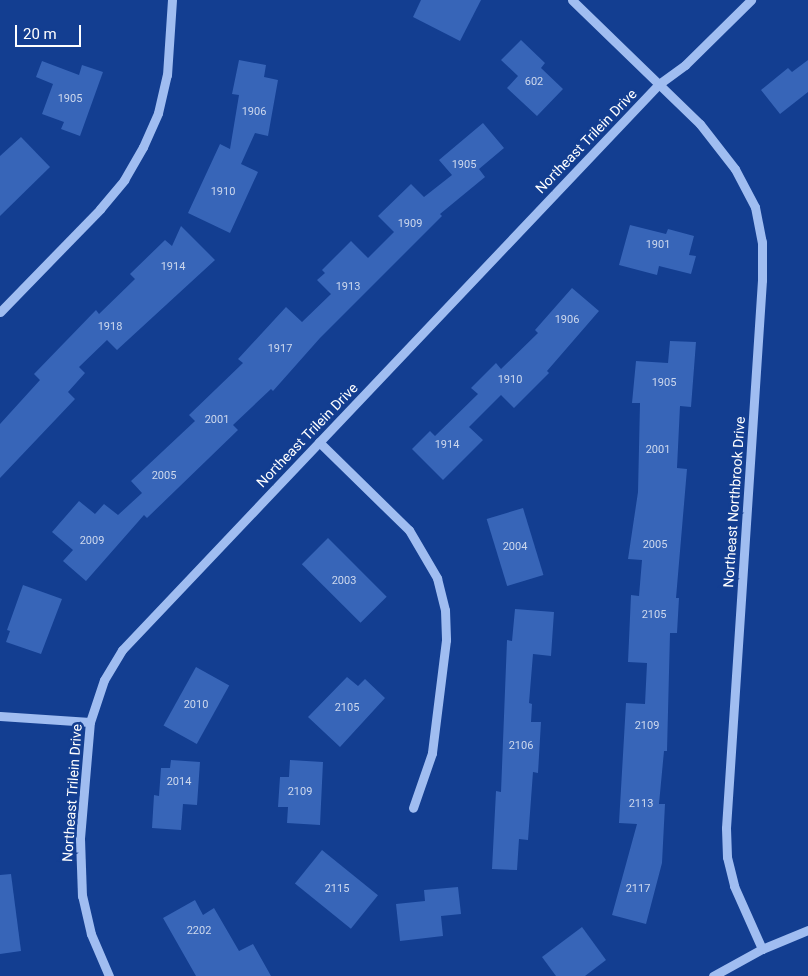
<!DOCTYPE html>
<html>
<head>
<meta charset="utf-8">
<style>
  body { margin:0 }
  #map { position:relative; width:808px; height:976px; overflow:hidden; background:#133e91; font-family:Roboto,sans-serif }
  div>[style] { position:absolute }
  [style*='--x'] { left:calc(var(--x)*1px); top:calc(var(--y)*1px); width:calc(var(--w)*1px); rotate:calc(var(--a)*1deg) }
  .building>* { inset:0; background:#3765b8; transform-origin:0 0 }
  .minor>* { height:9px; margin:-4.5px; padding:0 4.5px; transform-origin:4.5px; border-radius:4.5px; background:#a0bdf1 }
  span { translate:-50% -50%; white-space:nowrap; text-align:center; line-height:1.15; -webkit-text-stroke:5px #133e91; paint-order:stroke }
  .number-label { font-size:11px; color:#cdd8ed }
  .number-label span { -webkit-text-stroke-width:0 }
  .street-label { font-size:14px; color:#fff }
  .scale { position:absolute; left:15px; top:25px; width:66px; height:22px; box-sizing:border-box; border:2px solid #fff; border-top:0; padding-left:6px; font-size:15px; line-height:18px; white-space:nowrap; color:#fff; -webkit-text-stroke:4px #133e91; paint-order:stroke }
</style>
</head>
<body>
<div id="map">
  <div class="building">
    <div style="clip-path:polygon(421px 0,481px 0,460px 41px,413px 17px)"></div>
    <div style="clip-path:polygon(521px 40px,545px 63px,541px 68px,563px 89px,537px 116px,507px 88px,518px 76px,501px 60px)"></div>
    <div style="clip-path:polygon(239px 60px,266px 65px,264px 77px,278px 80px,268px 136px,255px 133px,241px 164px,258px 172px,230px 233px,188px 213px,220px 144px,230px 149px,239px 95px,232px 94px)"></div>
    <div style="clip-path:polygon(808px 60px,808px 92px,780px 114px,761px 90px,788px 68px,792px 72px)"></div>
    <div style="clip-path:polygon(42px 61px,79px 75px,82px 65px,103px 72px,80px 136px,61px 129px,64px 122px,42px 114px,53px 84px,36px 77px)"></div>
    <div style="clip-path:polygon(483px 123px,504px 148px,479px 169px,485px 177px,440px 214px,442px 216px,320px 338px,273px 391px,271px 389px,233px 425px,238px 430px,147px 518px,144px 515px,86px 581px,63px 561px,73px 550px,52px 532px,79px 501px,95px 514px,104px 504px,118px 515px,142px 493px,131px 481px,195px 421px,189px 415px,243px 363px,238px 359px,286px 307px,302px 322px,331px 294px,317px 280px,325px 273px,322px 270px,351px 241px,368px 258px,394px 232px,378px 216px,411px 184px,424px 197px,452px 175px,439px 160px)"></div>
    <div style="clip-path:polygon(21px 137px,50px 167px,0 216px,0 156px)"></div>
    <div style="clip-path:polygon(630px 225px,666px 234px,668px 229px,694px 236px,689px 255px,696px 256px,691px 274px,659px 266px,657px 275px,619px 265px)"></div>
    <div style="clip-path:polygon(181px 226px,215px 260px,117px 350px,107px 340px,79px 367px,85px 373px,68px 392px,75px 399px,0 478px,0 424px,40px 380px,34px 374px,96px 310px,99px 314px,135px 279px,130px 274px,165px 240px,172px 246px)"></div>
    <div style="clip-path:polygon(572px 288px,599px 311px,547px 371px,549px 373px,514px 408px,501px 395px,469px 427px,483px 440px,443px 480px,412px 449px,430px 431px,435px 436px,478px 394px,471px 388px,496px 363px,501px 369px,538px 333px,535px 330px)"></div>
    <div style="clip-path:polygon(670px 341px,696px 342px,691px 407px,680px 406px,677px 468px,687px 469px,676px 598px,679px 598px,677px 633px,670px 633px,667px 751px,664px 751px,659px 804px,665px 804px,662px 863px,646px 924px,612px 915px,637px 824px,619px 823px,626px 703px,645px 704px,647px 663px,628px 662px,631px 595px,639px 596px,642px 560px,628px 559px,638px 492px,640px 403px,632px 403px,636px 361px,668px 363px)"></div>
    <div style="left:523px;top:508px;width:70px;height:38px;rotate:73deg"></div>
    <div style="left:328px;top:538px;width:83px;height:37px;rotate:45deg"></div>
    <div style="clip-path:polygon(23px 585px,62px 599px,41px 654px,6px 642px,10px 631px,7px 630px)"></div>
    <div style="clip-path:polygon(515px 609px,554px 612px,551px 656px,533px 654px,529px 703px,532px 704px,531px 722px,541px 722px,538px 773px,533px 772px,528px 840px,519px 839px,517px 870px,492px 869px,496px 791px,501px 792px,507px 640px,512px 641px)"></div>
    <div style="left:196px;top:667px;width:38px;height:67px;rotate:29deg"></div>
    <div style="clip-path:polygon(347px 677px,358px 686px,365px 679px,385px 698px,340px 747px,308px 717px)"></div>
    <div style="clip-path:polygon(171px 760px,200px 762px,197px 805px,183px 804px,181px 830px,152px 828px,154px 795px,159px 796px,161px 768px,170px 768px)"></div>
    <div style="clip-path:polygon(290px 760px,323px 762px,320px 825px,287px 823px,288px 807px,278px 807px,280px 777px,289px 777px)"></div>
    <div style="left:322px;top:850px;width:72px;height:43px;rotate:39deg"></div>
    <div style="clip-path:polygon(11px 874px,21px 951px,0 954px,0 875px)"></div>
    <div style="clip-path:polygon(458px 887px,461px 914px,441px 916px,443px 936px,400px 941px,396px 904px,425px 901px,424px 890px)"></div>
    <div style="clip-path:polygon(195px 900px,203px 915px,214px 908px,239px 951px,253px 944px,271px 976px,196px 976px,163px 918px)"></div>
    <div style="clip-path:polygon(582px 927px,606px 960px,585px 976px,556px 976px,542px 957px)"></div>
  </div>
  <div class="minor">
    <div style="--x:572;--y:0;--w:178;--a:44.1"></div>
    <div style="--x:700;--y:124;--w:57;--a:52.1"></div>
    <div style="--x:735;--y:169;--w:43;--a:62.2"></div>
    <div style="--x:755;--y:207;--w:36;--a:79"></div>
    <div style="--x:762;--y:242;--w:38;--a:90"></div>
    <div style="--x:762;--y:280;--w:549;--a:93.76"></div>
    <div style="--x:726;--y:828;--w:29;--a:88"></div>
    <div style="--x:727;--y:857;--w:30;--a:76"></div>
    <div style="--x:734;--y:886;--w:69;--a:66"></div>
    <div style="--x:0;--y:312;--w:144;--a:-45.8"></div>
    <div style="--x:100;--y:209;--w:38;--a:-50"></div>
    <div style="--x:124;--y:180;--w:38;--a:-60"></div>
    <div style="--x:143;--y:147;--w:37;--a:-66"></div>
    <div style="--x:158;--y:113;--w:39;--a:-77"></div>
    <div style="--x:167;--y:75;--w:75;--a:-86.2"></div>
    <div style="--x:319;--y:442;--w:126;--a:44.4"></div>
    <div style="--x:409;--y:530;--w:56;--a:59.7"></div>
    <div style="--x:437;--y:578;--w:33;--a:76"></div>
    <div style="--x:445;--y:610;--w:30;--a:88"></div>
    <div style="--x:446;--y:640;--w:114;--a:97.1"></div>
    <div style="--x:432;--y:753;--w:58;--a:109.1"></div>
    <div style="--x:0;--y:716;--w:90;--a:3.8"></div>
    <div style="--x:109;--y:976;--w:46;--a:-113.2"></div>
    <div style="--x:91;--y:934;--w:39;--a:-103"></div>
    <div style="--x:82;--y:896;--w:58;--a:-92"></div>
    <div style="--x:80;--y:838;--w:116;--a:-85.1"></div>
    <div style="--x:90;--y:722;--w:44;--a:-71.6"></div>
    <div style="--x:104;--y:680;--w:35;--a:-59"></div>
    <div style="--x:122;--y:650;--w:780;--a:-46.51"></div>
    <div style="--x:659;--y:84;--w:32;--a:-36"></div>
    <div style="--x:685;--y:65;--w:93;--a:-44.6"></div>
    <div style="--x:713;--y:976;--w:56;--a:-28.9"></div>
    <div style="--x:762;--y:949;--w:50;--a:-22.4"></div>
  </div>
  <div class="number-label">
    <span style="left:534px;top:82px">602</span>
    <span style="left:70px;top:99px">1905</span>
    <span style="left:254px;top:112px">1906</span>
    <span style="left:464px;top:165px">1905</span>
    <span style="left:223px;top:192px">1910</span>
    <span style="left:410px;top:224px">1909</span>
    <span style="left:658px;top:245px">1901</span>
    <span style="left:173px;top:267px">1914</span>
    <span style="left:348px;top:287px">1913</span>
    <span style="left:567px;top:320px">1906</span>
    <span style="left:110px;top:327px">1918</span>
    <span style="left:280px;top:349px">1917</span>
    <span style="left:510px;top:380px">1910</span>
    <span style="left:664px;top:383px">1905</span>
    <span style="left:217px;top:420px">2001</span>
    <span style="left:447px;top:445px">1914</span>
    <span style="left:658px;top:450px">2001</span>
    <span style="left:164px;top:476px">2005</span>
    <span style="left:92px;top:541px">2009</span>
    <span style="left:655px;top:545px">2005</span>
    <span style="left:515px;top:547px">2004</span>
    <span style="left:344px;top:581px">2003</span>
    <span style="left:654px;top:615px">2105</span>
    <span style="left:196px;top:705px">2010</span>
    <span style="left:347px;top:708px">2105</span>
    <span style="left:647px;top:726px">2109</span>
    <span style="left:521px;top:746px">2106</span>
    <span style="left:179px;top:782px">2014</span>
    <span style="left:300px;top:792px">2109</span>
    <span style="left:641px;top:804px">2113</span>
    <span style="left:337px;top:889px">2115</span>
    <span style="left:638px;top:889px">2117</span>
    <span style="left:199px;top:931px">2202</span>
  </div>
  <div class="street-label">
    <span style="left:586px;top:141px;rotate:-46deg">Northeast Trilein Drive</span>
    <span style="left:307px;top:435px;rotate:-46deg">Northeast Trilein Drive</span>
    <span style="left:734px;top:502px;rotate:-86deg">Northeast Northbrook Drive</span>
    <span style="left:72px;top:793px;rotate:-86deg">Northeast Trilein Drive</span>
  </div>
  <div class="scale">20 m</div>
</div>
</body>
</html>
